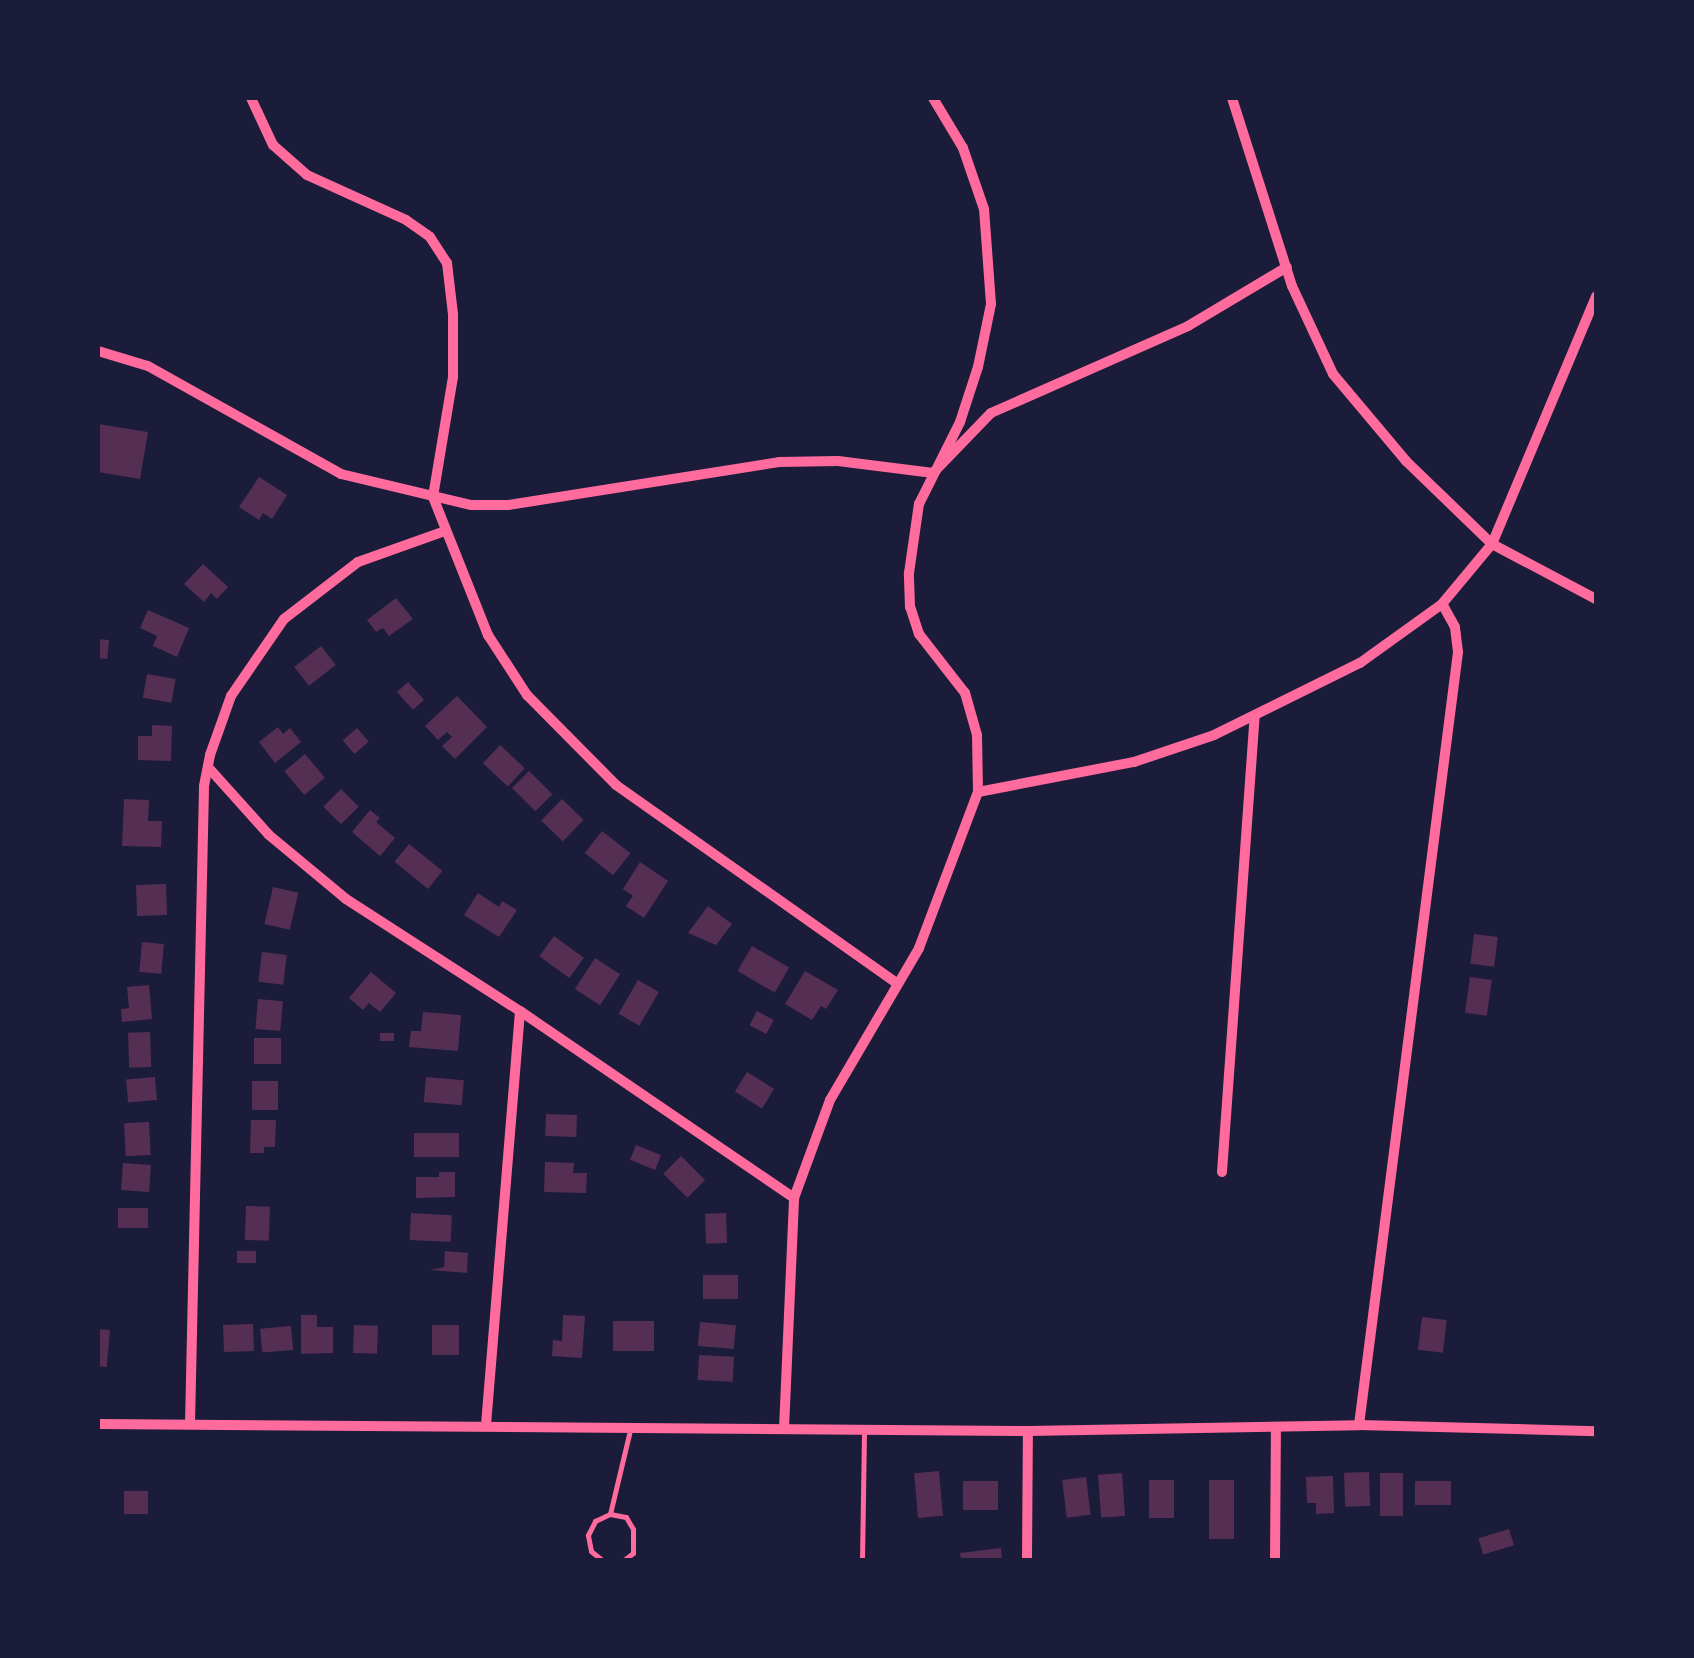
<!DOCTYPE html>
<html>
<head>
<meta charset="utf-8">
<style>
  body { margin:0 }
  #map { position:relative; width:1694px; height:1658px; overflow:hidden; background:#1b1b3a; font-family:Georgia,serif }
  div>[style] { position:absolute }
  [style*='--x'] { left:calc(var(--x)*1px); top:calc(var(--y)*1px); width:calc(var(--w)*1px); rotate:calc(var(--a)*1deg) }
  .building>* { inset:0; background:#542f53; transform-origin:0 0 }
  .service>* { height:5px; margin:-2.5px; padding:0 2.5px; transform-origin:2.5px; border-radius:2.5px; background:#ff6b9d }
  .minor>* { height:10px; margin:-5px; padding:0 5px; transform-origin:5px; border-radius:5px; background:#ff6b9d }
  span { translate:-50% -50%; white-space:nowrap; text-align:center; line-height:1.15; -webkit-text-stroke:10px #1b1b3a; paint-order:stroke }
  .frame { position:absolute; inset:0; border:100px solid #1b1b3a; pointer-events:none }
</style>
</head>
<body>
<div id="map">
  <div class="building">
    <div style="clip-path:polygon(98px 424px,148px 432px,140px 479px,98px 472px)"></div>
    <div style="clip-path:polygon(259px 477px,287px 495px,272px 519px,263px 513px,259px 520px,239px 507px)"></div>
    <div style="clip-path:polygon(203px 564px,228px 587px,217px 599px,211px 593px,204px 602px,184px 584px)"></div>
    <div style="clip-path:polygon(396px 598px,413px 619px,389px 636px,383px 628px,376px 632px,367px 620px)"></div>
    <div style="clip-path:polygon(148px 610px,189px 628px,177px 657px,153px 646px,157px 636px,140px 628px)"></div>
    <div style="left:98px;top:639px;width:11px;height:19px;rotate:5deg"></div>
    <div style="left:321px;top:646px;width:24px;height:34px;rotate:52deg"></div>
    <div style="left:147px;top:674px;width:29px;height:24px;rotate:10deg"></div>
    <div style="left:408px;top:682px;width:24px;height:15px;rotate:48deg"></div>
    <div style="clip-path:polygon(457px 696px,487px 727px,455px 759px,442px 746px,452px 737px,447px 732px,438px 740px,425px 726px)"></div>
    <div style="clip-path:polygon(152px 725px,172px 726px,171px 761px,138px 760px,138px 736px,152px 736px)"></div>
    <div style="clip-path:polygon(278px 727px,283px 734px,290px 728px,301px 742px,275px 763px,259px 742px)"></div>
    <div style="left:357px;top:728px;width:18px;height:19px;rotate:49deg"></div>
    <div style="left:500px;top:745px;width:34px;height:25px;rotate:43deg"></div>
    <div style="left:305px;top:754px;width:31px;height:27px;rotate:50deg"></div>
    <div style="left:529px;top:771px;width:33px;height:24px;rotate:45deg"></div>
    <div style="left:341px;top:789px;width:25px;height:25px;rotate:45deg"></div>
    <div style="clip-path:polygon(124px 799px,149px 800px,148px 821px,162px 821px,161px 847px,122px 846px)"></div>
    <div style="left:562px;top:799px;width:30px;height:30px;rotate:44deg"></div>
    <div style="clip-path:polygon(370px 810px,380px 818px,376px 822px,395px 838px,380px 856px,352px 832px)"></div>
    <div style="left:602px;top:831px;width:36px;height:28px;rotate:38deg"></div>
    <div style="left:409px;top:844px;width:43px;height:23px;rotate:39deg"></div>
    <div style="clip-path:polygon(640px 862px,668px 881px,644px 918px,626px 906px,633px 896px,623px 889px)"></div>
    <div style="left:166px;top:884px;width:31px;height:30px;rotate:88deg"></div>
    <div style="left:273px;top:887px;width:26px;height:38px;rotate:13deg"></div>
    <div style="clip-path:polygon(478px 893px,499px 907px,502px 901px,517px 910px,499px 937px,464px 915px)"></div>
    <div style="clip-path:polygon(708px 906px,732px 924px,716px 945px,688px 933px)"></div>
    <div style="left:1474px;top:934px;width:24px;height:30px;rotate:7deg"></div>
    <div style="left:554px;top:936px;width:37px;height:25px;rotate:36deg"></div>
    <div style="left:142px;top:942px;width:22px;height:30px;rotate:5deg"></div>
    <div style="left:752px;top:946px;width:43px;height:29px;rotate:30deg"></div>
    <div style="left:262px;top:952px;width:25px;height:30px;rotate:7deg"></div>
    <div style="left:595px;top:958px;width:30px;height:37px;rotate:33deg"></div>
    <div style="clip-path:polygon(805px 971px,838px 990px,826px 1009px,821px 1006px,812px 1020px,785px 1004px)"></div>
    <div style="clip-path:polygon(371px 972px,396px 993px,380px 1012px,369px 1003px,363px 1010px,349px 998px)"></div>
    <div style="left:1470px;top:977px;width:22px;height:36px;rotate:8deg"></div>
    <div style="left:638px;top:980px;width:24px;height:39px;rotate:30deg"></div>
    <div style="clip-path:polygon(149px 985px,152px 1019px,122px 1022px,121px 1009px,129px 1008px,127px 987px)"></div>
    <div style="left:258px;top:999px;width:25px;height:30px;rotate:5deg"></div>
    <div style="left:757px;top:1011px;width:19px;height:16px;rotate:28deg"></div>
    <div style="clip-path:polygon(423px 1012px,461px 1015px,458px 1051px,409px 1047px,411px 1031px,421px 1031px)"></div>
    <div style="left:150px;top:1032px;width:35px;height:22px;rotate:88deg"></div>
    <div style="left:394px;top:1033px;width:8px;height:14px;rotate:90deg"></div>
    <div style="left:254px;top:1038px;width:27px;height:26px"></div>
    <div style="left:747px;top:1072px;width:32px;height:23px;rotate:32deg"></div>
    <div style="left:155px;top:1077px;width:23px;height:29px;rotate:85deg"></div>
    <div style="left:426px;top:1077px;width:38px;height:25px;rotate:5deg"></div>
    <div style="left:252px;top:1081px;width:26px;height:29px"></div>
    <div style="left:546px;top:1114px;width:31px;height:22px;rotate:2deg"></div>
    <div style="clip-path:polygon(251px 1120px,276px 1120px,275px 1147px,264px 1147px,264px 1153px,250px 1153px)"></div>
    <div style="left:149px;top:1122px;width:33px;height:25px;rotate:87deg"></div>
    <div style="left:414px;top:1133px;width:45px;height:24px"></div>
    <div style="left:636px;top:1145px;width:27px;height:16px;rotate:22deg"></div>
    <div style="left:681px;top:1156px;width:34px;height:25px;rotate:45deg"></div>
    <div style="clip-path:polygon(545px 1162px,574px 1163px,573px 1173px,587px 1173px,586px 1193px,544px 1192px)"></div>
    <div style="left:123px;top:1163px;width:28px;height:27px;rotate:4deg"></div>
    <div style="clip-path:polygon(439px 1172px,455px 1172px,455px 1197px,416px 1198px,416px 1177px,439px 1177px)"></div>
    <div style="left:246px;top:1206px;width:24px;height:34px;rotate:2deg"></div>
    <div style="left:148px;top:1208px;width:20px;height:30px;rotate:90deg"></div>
    <div style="left:411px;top:1213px;width:41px;height:27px;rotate:3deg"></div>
    <div style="left:726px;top:1213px;width:30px;height:21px;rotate:88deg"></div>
    <div style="left:256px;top:1251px;width:12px;height:19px;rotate:90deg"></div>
    <div style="clip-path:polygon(445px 1251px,468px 1253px,467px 1273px,431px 1270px,444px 1267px)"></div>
    <div style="left:703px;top:1275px;width:35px;height:24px"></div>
    <div style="clip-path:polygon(301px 1315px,317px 1315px,317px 1327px,333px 1327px,333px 1353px,301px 1354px)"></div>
    <div style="clip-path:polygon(563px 1315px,585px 1316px,582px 1358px,552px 1356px,553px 1340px,562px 1341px)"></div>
    <div style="left:1422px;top:1317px;width:25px;height:33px;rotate:7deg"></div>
    <div style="left:654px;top:1321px;width:30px;height:41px;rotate:90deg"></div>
    <div style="left:700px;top:1322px;width:36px;height:24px;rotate:5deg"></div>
    <div style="left:253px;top:1324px;width:27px;height:30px;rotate:88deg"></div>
    <div style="left:354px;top:1325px;width:24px;height:28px;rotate:2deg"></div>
    <div style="left:432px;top:1325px;width:27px;height:30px"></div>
    <div style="left:291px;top:1326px;width:24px;height:31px;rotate:85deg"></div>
    <div style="left:98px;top:1329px;width:12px;height:37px;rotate:5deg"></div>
    <div style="left:699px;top:1355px;width:35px;height:25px;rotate:3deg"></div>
    <div style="left:939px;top:1471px;width:45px;height:25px;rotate:85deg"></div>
    <div style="left:1369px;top:1472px;width:34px;height:25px;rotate:88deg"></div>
    <div style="left:1122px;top:1473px;width:43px;height:24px;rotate:86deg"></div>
    <div style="left:1403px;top:1473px;width:43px;height:23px;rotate:90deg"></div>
    <div style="clip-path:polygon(1333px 1476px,1334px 1513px,1316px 1514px,1316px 1503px,1307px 1503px,1306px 1477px)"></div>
    <div style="left:1086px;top:1477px;width:38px;height:24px;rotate:83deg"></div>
    <div style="left:1149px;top:1480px;width:25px;height:38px"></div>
    <div style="left:1209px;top:1480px;width:25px;height:59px"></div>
    <div style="left:963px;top:1481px;width:35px;height:29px"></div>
    <div style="left:1415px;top:1481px;width:36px;height:24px"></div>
    <div style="left:124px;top:1491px;width:24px;height:23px"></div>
    <div style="left:1509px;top:1529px;width:17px;height:32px;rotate:73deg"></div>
    <div style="clip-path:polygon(1001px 1548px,1002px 1560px,961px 1560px,960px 1553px)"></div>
  </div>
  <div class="service">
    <div style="--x:610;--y:1514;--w:86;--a:-76.6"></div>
    <div style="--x:602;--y:1560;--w:14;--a:-141"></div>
    <div style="--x:591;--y:1551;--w:16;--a:-101"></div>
    <div style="--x:588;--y:1535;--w:16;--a:-63"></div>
    <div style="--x:595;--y:1521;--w:17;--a:-25"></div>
    <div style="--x:610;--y:1514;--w:16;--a:11"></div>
    <div style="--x:626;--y:1517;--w:14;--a:60"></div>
    <div style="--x:633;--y:1529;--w:24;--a:90"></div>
    <div style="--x:633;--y:1553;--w:11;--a:142"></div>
    <div style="--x:862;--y:1560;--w:128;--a:-89.1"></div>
  </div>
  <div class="minor">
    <div style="--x:251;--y:98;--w:52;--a:64.9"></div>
    <div style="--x:273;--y:145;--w:45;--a:41.4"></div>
    <div style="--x:307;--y:175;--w:109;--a:24.4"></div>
    <div style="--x:406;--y:220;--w:29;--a:35"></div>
    <div style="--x:430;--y:237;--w:31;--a:57"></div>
    <div style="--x:447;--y:263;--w:51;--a:83.3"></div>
    <div style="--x:453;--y:314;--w:63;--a:90"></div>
    <div style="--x:453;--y:377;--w:122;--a:99.5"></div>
    <div style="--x:433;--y:497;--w:149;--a:68.3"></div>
    <div style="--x:488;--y:635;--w:72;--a:57"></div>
    <div style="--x:527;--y:695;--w:127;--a:45.3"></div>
    <div style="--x:616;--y:785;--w:344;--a:35.2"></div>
    <div style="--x:1232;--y:98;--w:197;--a:72.3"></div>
    <div style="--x:1292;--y:286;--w:97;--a:65"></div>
    <div style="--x:1333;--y:374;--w:114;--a:50"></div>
    <div style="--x:1406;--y:461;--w:120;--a:44"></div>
    <div style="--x:1492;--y:544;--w:118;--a:27.9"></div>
    <div style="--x:98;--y:351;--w:52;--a:16.7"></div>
    <div style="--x:148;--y:366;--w:221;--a:29.2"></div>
    <div style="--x:341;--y:474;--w:134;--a:13.4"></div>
    <div style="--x:471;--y:505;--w:37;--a:0"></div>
    <div style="--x:508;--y:505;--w:274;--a:-9"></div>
    <div style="--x:779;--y:462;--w:59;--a:-1"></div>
    <div style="--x:838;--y:461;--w:96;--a:7.2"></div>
    <div style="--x:933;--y:473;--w:83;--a:-46"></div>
    <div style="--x:991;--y:413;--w:215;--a:-23.8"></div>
    <div style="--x:1188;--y:326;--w:115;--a:-30.8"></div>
    <div style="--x:208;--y:767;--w:91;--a:48.1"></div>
    <div style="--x:269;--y:835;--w:100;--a:39.7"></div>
    <div style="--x:346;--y:899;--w:207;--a:32.8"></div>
    <div style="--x:520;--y:1011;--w:332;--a:34.3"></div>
    <div style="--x:978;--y:792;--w:159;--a:-10.9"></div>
    <div style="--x:1134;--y:762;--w:84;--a:-18.6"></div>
    <div style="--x:1214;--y:735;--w:163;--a:-26.3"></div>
    <div style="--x:1360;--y:663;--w:101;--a:-35.7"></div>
    <div style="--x:1442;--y:604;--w:78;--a:-50.2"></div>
    <div style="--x:1492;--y:544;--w:269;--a:-67.2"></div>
    <div style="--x:1222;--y:1172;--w:457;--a:-85.9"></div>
    <div style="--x:98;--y:1424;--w:930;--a:0.43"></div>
    <div style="--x:1028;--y:1431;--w:331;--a:-1"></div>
    <div style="--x:1359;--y:1425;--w:237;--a:1.5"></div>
    <div style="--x:190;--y:1424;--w:638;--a:-88.74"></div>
    <div style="--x:204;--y:786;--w:32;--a:-79"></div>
    <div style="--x:210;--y:755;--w:63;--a:-70.4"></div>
    <div style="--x:231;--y:696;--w:93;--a:-55.5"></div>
    <div style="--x:284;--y:619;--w:93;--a:-37.6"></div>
    <div style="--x:358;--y:562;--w:92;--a:-19.6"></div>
    <div style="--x:486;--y:1425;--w:415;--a:-85.3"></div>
    <div style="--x:1359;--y:1425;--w:779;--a:-82.7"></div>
    <div style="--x:1458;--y:652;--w:25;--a:-97"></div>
    <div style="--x:1455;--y:627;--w:26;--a:-119"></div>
    <div style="--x:784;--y:1429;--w:231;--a:-87.5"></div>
    <div style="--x:794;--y:1198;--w:104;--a:-69.8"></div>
    <div style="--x:830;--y:1100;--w:176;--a:-59.6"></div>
    <div style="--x:919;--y:948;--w:167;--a:-69.3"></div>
    <div style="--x:978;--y:792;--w:57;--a:-91"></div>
    <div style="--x:977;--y:735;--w:44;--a:-105.9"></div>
    <div style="--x:965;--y:693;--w:75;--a:-127.9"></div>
    <div style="--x:919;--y:634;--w:28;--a:-108"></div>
    <div style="--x:910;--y:607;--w:34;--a:-92"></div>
    <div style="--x:909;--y:573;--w:70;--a:-81.8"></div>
    <div style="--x:919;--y:504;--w:92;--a:-63.4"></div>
    <div style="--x:960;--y:422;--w:58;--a:-71.9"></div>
    <div style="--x:978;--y:367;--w:64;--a:-78.3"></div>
    <div style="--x:991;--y:304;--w:95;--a:-94.2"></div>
    <div style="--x:984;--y:209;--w:65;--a:-109"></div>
    <div style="--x:963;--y:148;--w:58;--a:-121"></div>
    <div style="--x:1027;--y:1560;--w:129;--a:-89.6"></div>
    <div style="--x:1275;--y:1560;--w:132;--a:-89.6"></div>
  </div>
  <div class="frame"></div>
</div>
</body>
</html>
